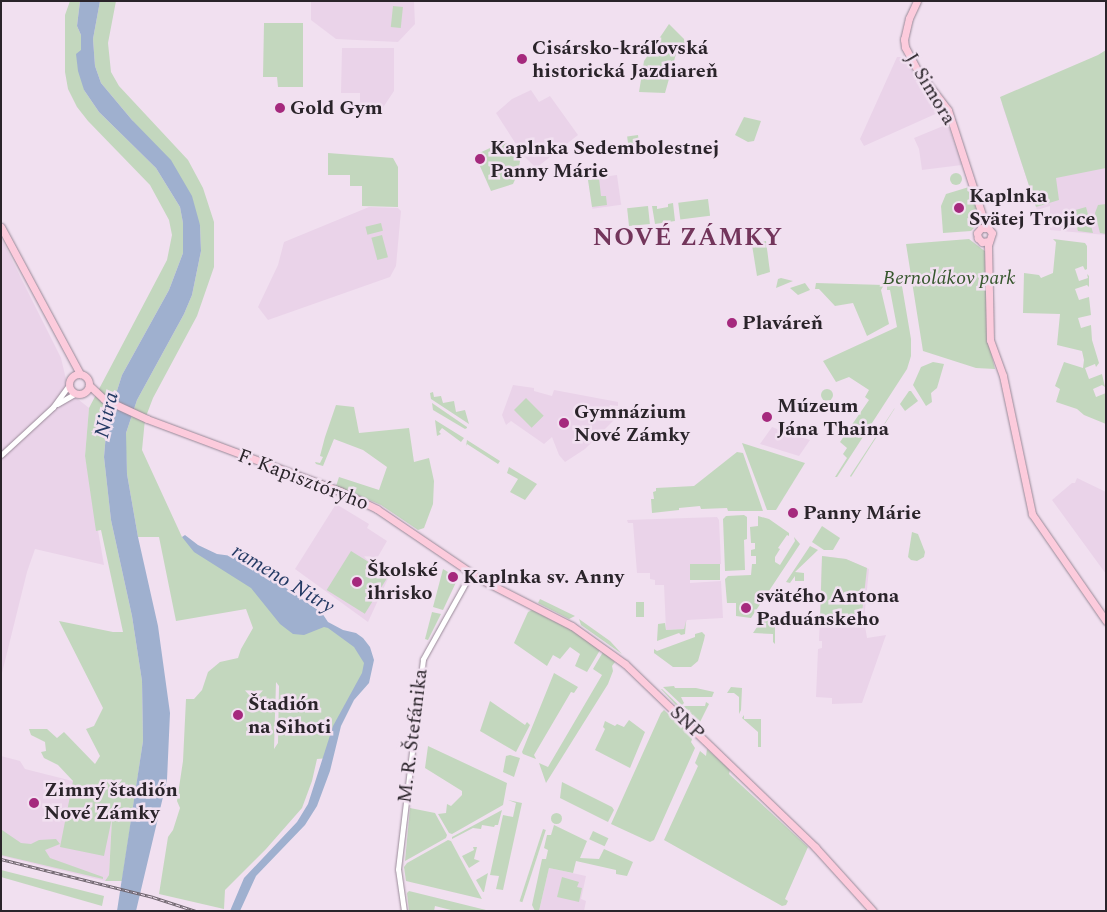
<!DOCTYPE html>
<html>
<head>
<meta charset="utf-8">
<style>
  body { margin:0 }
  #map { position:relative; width:1107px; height:912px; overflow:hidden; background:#f1e0f0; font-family:Spectral,serif }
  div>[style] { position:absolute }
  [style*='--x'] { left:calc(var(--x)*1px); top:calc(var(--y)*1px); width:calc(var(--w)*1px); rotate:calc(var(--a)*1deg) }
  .built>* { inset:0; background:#ead3e9; transform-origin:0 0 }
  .green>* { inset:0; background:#c3d7be; transform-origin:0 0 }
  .round { border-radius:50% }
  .water>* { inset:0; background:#9fb0cf }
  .roads { filter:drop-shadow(0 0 1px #998998) drop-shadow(0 0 1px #998998) }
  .minor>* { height:5px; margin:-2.5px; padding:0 2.5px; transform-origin:2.5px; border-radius:2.5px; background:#fff }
  .major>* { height:7px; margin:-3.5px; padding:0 3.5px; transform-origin:3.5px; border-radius:3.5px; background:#fccbdc }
  .major>.ring { margin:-3.5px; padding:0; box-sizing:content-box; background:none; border:7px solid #fccbdc; border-radius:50% }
  .rail>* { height:3px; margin-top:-1.5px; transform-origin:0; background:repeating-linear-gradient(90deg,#f1e0f0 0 4px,#6f656e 0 8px); box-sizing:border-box; border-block:1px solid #6f656e }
  .dots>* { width:14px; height:14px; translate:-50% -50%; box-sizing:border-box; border:2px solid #f1e0f0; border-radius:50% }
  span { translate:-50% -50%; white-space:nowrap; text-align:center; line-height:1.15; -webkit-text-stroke:5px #f1e0f0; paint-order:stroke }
  .poi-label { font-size:20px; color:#2a242a; font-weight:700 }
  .left { translate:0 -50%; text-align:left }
  .street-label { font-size:20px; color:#2a242a }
  .park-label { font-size:20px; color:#35562c; font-style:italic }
  .water-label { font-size:21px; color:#243a64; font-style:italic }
  .district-label { font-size:25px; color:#73355b; font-weight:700; letter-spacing:1px }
  .frame { position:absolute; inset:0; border:2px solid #2a242a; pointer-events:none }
</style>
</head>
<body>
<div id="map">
  <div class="built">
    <div style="clip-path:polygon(311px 1px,414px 1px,415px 24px,398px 42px,336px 39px,311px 20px)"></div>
    <div style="clip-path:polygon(342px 48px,394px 48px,394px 91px,382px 109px,360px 108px,360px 93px,341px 93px)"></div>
    <div style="clip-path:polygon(897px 57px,902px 57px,929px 92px,927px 94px,942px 111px,864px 146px,860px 139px)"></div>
    <div style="clip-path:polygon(1106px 58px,1106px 235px,1050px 230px,1050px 206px,1037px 210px,1002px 104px)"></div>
    <div style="clip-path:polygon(531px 90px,539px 102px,550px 96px,578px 135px,536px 168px,523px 155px,496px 113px,512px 99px)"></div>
    <div style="clip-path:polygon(948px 124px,962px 165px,922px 170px,919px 149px,914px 138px)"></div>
    <div style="left:617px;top:175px;width:30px;height:29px;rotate:82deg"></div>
    <div style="clip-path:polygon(369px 207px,398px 208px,401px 211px,396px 266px,390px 277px,268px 320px,258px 307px,278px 265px,284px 242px)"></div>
    <div style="clip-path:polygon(1px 238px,61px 358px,69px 392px,89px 408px,85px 456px,104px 565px,35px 549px,27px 572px,1px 677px)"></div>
    <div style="clip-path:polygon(513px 385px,534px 388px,534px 391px,552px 396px,554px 390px,618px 402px,618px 406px,610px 405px,608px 410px,608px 416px,616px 418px,585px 449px,565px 462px,559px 455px,552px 437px,544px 444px,511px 421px,506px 425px,502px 415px)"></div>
    <div style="clip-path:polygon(772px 427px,782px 431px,810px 440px,799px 456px,760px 444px)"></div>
    <div style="clip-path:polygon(1077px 478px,1106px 492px,1106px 574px,1052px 500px,1072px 483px,1075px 483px)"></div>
    <div style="clip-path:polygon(336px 504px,369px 524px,367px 528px,387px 541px,376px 560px,392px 570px,368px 622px,295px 569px)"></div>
    <div style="clip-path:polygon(717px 517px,719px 520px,721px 564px,690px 566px,690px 583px,721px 581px,723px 618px,687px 620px,684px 629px,666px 630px,664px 585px,655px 585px,655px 580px,650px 579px,650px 573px,637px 573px,633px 523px,628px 523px,627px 520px)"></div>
    <div style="clip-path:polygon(822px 556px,846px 559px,869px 569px,864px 620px,867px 638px,886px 635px,862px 703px,832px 704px,832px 698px,816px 697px,818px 649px,822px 648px,822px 641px,819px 641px)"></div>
    <div style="clip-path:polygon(1px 756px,20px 761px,25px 769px,116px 792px,112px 816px,109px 875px,105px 881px,1px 856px)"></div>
    <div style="clip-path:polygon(549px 868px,586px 876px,581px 899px,586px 901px,584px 911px,539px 911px)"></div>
  </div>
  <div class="green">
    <div style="clip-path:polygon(70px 1px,80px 1px,77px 26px,81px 35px,84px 90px,99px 112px,156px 168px,180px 207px,183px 223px,183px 253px,169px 290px,122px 375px,115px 397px,115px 411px,107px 422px,104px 457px,111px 520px,132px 616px,142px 681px,143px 741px,122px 881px,105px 881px,109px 875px,112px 818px,104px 856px,60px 847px,73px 781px,58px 765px,44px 758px,41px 752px,46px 751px,45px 742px,31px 735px,29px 729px,47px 729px,57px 738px,64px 732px,95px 764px,100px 756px,86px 729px,94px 726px,103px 708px,59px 621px,113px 632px,123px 632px,101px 530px,96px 531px,85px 456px,89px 408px,167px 260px,172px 235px,169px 220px,150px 185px,88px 121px,77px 107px,68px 89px,65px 72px,65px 15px)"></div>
    <div style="clip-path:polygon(evenodd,100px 1px,116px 1px,108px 43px,111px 72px,119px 86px,188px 160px,203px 188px,214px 222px,214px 267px,197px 316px,153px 398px,145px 419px,142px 450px,182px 537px,348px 638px,364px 655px,367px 666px,339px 721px,329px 758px,317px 759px,312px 781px,302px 808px,266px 849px,225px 890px,224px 909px,159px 894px,168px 837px,173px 830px,180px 808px,177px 801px,183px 761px,186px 699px,194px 699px,202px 690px,208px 672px,220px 662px,238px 658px,241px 649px,253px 628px,246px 609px,176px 621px,159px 537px,138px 537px,127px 474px,126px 452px,126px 433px,137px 400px,184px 314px,192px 295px,201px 251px,200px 225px,132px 120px,101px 83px,95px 66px,93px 39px,100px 1px,276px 682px,279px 686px,278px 743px,274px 749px,276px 682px)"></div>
    <div style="left:393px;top:6px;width:10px;height:21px;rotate:6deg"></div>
    <div style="clip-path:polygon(264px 23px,303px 23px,303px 87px,278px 87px,277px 77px,263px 77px)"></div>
    <div style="clip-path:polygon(669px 24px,688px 43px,681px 46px,676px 54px,665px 93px,639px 92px,644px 61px)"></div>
    <div style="clip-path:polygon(1106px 50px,1106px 168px,1056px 178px,1059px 200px,1036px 207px,1000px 97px,1098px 55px)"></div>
    <div style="clip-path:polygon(744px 117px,761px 121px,754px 141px,748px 142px,735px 135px)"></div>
    <div style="left:638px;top:135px;width:15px;height:11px;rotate:82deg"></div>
    <div style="clip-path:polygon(505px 141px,520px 161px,518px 173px,513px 184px,491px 191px,475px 155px)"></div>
    <div style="clip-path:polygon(328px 153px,393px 158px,398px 167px,398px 207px,362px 206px,362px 186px,350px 186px,350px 175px,328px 175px)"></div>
    <div class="round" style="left:950px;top:173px;width:12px;height:12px"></div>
    <div style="clip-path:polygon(599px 178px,601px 196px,606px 196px,607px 205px,592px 207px,588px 180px)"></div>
    <div style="clip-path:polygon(969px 187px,979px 215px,978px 224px,971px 231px,943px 233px,941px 206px,946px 194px)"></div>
    <div style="left:708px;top:199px;width:17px;height:30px;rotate:83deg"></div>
    <div style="clip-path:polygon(673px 203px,675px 221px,655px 224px,652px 206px,657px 206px,657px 209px,668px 207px,668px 204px)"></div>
    <div style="clip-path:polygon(1106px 204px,1106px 234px,1100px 233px,1095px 213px,1098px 205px)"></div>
    <div style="left:648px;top:206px;width:18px;height:21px;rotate:84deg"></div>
    <div style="clip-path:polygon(1086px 207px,1093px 233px,1078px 231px,1072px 211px)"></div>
    <div style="left:381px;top:223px;width:8px;height:16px;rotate:76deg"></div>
    <div style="left:382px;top:235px;width:23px;height:11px;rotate:75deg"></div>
    <div style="clip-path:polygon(969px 239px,986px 252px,988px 340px,995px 369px,976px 368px,923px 351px,906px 244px)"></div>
    <div style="clip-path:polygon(1053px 239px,1085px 243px,1087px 246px,1087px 269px,1085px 270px,1083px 266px,1075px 269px,1079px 281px,1088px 278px,1087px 274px,1089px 276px,1089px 287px,1087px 285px,1075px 289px,1079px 300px,1089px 297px,1091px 315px,1078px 318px,1081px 328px,1091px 325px,1092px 340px,1099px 363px,1096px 367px,1095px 364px,1085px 368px,1089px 379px,1102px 374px,1105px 387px,1102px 385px,1093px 389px,1096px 397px,1106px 393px,1106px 424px,1084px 415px,1077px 409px,1056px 402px,1060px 389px,1055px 386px,1064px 362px,1083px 368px,1084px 360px,1082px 351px,1057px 345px,1060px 314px,1023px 313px,1024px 273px,1039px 275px,1041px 278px,1053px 273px,1056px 242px)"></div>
    <div style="clip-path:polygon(766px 241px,770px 272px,757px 276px,752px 245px)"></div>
    <div style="clip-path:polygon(778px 279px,781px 278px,793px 281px,776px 288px)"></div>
    <div style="clip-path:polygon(805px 283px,810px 290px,798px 295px,790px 288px)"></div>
    <div style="clip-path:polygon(816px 283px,884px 285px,881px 290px,889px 324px,867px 336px,853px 303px,835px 306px,819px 289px,815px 289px)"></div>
    <div style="clip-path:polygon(887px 286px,902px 286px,911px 339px,911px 356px,907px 369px,837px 477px,835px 477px,847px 458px,843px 454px,847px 448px,840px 442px,869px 400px,865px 397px,869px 390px,849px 377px,836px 382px,823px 361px,897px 327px,890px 290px,887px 290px)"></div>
    <div style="clip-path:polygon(933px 362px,944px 364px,937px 388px,931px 393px,932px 402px,926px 406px,913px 385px,921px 367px)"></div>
    <div class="round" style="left:821px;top:389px;width:12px;height:12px"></div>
    <div style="clip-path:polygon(909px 391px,911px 391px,918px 401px,905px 411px,900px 404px)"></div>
    <div style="clip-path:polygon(433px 392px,434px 397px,441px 396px,443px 403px,454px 401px,456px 412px,465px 410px,469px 424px,431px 399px,430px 393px)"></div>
    <div style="left:526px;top:398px;width:25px;height:17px;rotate:45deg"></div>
    <div style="clip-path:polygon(432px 403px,467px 427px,467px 428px,465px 429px,433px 410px)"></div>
    <div style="clip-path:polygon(336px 405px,354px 407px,359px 433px,409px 428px,414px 462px,429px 458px,434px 481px,433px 504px,424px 528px,418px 530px,381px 505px,336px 486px,339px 477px,379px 490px,387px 467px,363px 450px,334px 439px,323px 466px,316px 464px,315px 462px,320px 463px,323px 457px,320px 456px,325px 437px)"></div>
    <div style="clip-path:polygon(895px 408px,851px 477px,850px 476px,894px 409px)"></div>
    <div style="clip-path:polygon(435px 420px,464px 438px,461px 442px,442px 428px,439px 432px,441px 434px,437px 436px)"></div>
    <div style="clip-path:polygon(467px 440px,500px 461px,498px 464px,467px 444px,466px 446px)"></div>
    <div style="clip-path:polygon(742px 443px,805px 463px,776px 510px,767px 510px)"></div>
    <div style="clip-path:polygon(737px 452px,743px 453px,763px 511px,728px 511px,727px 508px,701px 509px,700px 506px,679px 508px,679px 510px,652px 513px,651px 499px,654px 499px,653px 492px,656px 491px,656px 488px,694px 486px)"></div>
    <div style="clip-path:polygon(509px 467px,537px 484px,525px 500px,510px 492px,518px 479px,507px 473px)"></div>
    <div style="clip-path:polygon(744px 515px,747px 517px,747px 539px,744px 540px,745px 570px,725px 571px,723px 519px,726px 516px)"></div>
    <div style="clip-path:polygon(758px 516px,769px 519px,789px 533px,789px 536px,787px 535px,778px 548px,780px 549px,775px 557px,775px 562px,780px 565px,795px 541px,794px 537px,800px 544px,751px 618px,736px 616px,736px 603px,727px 603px,725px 579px,728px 576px,751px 575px,752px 564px,756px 564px,756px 556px,751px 556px,751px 550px,755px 549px,755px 543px,751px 543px,750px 527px,758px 526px)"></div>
    <div style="clip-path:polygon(822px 526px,840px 538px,833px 550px,824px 550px,812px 542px)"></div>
    <div style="clip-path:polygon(912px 532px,918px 534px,925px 552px,924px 557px,917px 561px,911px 560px,908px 557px)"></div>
    <div style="clip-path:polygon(810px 546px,818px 550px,795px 572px,804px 573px,804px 581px,795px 581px,795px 576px,790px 583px,786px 582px)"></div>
    <div style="left:351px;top:551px;width:45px;height:46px;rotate:32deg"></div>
    <div style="clip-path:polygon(822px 556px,846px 559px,867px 568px,861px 622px,820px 623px)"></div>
    <div style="left:720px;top:564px;width:16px;height:30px;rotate:90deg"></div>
    <div style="clip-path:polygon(443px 569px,458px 578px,443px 610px,433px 607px)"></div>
    <div style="clip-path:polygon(540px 599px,575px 616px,569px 619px,538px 603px)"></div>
    <div style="left:636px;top:602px;width:8px;height:15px"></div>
    <div style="clip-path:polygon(532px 610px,571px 630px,600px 650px,587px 672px,575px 666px,580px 654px,570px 647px,560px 659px,553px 655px,547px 666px,514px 643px,528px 612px)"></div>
    <div style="clip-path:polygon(432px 612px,441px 614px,428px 640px,425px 639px)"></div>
    <div style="clip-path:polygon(767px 612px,772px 614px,775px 621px,775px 644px,773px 642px,773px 634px,753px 633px)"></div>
    <div style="clip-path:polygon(579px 619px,610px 641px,622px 654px,581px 625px)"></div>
    <div style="clip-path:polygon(686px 621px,685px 634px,681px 635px,679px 633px,657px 641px,658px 624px,665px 623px,666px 630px,684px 629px)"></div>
    <div style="clip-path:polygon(702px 632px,705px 635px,704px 640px,698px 661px,691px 667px,673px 667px,654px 653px,654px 649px,657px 651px,695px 637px,695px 634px)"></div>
    <div style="clip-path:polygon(603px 652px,615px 662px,612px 666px,613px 671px,608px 684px,546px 783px,539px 763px,548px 767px,602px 675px,593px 669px)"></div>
    <div style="clip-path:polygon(554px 673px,578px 687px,574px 693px,571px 692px,534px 755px,536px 759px,523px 754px,522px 752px)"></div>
    <div style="clip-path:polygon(674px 686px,675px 688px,696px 688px,714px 692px,712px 697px,681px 697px,684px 703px,682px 705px,663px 687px)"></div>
    <div style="clip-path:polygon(731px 687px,742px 688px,741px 710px,739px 714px,739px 697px,734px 693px,727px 693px)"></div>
    <div style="clip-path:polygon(661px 689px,662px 689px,698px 724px,692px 722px)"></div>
    <div style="clip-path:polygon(490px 701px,525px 725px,527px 722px,530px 725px,516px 752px,480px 731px)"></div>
    <div style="clip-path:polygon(706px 702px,709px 704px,700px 722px,683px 706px,705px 706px)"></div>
    <div style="clip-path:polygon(664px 710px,693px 737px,691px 742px,695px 748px,654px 840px,650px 842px,611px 824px,661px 713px)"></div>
    <div style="clip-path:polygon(744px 715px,744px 719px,761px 719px,761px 747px,758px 747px,758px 732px,742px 718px)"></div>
    <div style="clip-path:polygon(629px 720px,645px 732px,630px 768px,595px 750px,605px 729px,603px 727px,605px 721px,615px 726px,617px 724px,624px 727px)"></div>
    <div style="clip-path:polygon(428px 746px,507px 783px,503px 805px,452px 834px,449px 833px,438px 814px,446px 813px,447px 804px,451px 806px,462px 795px,462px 791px,425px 768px)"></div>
    <div style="clip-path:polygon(707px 749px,730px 770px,729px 774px,808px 847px,785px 899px,788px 901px,786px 905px,782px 906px,664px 840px,698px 766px,695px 763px,700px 751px,706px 756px)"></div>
    <div style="clip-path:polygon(510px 755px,520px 758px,514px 777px,503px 772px,506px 756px)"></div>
    <div style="clip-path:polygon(562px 782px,612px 807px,614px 810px,608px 822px,560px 798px)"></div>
    <div style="clip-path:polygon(508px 800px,522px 803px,503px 890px,496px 889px,499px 876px,490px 875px,503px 815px,513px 817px,516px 803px)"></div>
    <div style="clip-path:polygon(410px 808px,435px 813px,447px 835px,446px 838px,405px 861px)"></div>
    <div style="clip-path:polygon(502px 810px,498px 825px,495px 825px,494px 827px,482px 825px,481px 829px,473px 828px,452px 839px,452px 837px)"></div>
    <div class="round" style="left:550.5px;top:812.5px;width:11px;height:11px"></div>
    <div style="clip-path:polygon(554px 825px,587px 841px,580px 858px,599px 859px,604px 849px,633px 862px,627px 876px,616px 874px,616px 870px,576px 861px,573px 873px,549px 868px,539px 911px,535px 911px,532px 905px,542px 859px,546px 859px,548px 850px,544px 848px,547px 835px,551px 835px)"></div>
    <div style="left:543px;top:829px;width:3px;height:76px;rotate:18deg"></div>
    <div style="clip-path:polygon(2px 830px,21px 843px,31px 844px,39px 840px,56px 839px,60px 844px,45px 850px,50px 858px,103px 877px,103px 879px,1px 855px)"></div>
    <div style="left:593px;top:831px;width:17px;height:9px;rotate:25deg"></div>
    <div style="clip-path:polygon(448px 840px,451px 841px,482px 899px,406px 881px,404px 867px,407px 863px)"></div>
    <div style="clip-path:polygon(473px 847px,477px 847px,474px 859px,480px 861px,469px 868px,462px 856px,474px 850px)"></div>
    <div style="clip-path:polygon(1px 870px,104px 896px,102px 906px,1px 877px)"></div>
    <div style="clip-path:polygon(488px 873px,484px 892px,483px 892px,476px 880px)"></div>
    <div style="clip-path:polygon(562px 877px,579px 882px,577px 887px,582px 888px,579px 902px,557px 897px)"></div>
    <div style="clip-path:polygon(409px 891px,486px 910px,486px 911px,455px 911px,435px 906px,434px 911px,409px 911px,407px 893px)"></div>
  </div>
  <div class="water">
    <div style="clip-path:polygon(80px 1px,100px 1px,93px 39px,95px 66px,101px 83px,132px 120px,171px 160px,192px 196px,200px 225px,201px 251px,192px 295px,184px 314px,137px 400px,126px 433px,127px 474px,138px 537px,158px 626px,170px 713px,167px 780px,136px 911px,117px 911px,143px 741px,142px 681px,132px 616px,111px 520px,104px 457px,107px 422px,115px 411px,115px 397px,122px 375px,169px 290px,183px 253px,183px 223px,180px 207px,156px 168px,99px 112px,84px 90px,78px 71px,76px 54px,81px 50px,81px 35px,77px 26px)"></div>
    <div style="clip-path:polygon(185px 535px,198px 545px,217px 554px,232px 556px,263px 567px,286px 588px,322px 613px,328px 622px,343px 630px,356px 633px,363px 638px,370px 647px,374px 660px,369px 683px,354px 700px,341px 726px,330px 771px,317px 806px,305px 825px,256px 876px,240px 911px,230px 911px,244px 878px,297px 822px,308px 804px,333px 726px,362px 673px,364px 663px,354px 647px,328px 628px,324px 627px,304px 635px,293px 634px,280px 624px,251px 588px,194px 552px,182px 537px)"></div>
  </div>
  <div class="roads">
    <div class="minor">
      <div style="--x:57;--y:404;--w:22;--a:-30"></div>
      <div style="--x:1;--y:455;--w:71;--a:-42.7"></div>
      <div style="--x:53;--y:407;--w:27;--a:-54"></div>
      <div style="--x:404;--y:911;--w:42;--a:-98.1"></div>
      <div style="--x:398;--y:869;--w:211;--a:-83.2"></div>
      <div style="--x:423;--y:659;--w:98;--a:-60.8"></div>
    </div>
    <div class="major">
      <div style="--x:917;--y:1;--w:19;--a:115"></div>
      <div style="--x:909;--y:18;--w:22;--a:103"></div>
      <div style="--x:904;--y:39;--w:8;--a:83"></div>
      <div style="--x:905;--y:47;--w:27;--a:62"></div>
      <div style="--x:918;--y:71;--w:49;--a:52.4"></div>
      <div style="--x:948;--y:110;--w:123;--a:72"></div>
      <div style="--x:1;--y:227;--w:167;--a:61.7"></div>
      <div style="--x:989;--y:241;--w:7;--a:172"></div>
      <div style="--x:982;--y:242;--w:6;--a:-135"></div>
      <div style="--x:978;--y:238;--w:5;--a:-101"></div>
      <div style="--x:977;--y:233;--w:6;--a:-51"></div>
      <div style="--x:981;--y:228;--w:7;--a:0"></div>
      <div style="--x:988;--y:228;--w:6;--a:51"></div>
      <div style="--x:992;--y:233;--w:13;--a:108"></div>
      <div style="--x:988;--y:245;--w:95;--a:88.8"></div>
      <div style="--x:990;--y:340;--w:38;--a:70"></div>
      <div style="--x:1003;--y:376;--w:141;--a:78.1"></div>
      <div style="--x:1032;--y:514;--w:130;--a:55.3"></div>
      <div class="ring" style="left:69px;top:374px;width:13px;height:13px"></div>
      <div style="--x:89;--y:385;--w:21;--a:43"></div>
      <div style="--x:104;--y:399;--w:47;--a:24.9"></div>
      <div style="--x:147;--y:419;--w:206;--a:20.5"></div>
      <div style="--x:340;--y:491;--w:41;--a:25.9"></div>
      <div style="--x:377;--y:509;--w:125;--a:34.2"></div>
      <div style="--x:480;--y:579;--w:103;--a:27.1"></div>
      <div style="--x:572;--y:626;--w:65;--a:35.6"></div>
      <div style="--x:625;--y:664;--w:264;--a:43.9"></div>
      <div style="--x:815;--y:847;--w:86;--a:47.8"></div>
    </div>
  </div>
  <div class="rail">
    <div style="--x:1;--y:859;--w:157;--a:14"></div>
    <div style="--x:153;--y:897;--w:45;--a:18"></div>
  </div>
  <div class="dots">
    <div style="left:522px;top:59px;background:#a5297d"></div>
    <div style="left:280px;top:108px;background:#a5297d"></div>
    <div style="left:480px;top:159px;background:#a5297d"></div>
    <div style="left:959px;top:208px;background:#a5297d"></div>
    <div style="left:732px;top:323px;background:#a5297d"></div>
    <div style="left:767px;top:417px;background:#a5297d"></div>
    <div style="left:564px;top:423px;background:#a5297d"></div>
    <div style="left:793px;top:513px;background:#a5297d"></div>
    <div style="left:453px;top:577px;background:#a5297d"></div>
    <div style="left:357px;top:582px;background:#a5297d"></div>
    <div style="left:746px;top:608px;background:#a5297d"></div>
    <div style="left:238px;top:715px;background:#a5297d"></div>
    <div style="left:34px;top:803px;background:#a5297d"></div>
  </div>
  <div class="poi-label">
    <span class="left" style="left:532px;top:60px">Cisársko-kráľovská<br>historická Jazdiareň</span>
    <span class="left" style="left:290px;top:108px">Gold Gym</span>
    <span class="left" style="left:490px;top:160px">Kaplnka Sedembolestnej<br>Panny Márie</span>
    <span class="left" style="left:969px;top:208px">Kaplnka<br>Svätej Trojice</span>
    <span class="left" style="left:742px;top:323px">Plaváreň</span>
    <span class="left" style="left:777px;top:418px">Múzeum<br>Jána Thaina</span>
    <span class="left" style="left:574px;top:424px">Gymnázium<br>Nové Zámky</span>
    <span class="left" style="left:803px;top:513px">Panny Márie</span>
    <span class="left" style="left:367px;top:582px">Školské<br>ihrisko</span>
    <span class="left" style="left:463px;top:577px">Kaplnka sv. Anny</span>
    <span class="left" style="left:756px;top:608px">svätého Antona<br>Paduánskeho</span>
    <span class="left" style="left:248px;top:716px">Štadión<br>na Sihoti</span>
    <span class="left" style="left:44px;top:802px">Zimný štadión<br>Nové Zámky</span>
  </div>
  <div class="street-label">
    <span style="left:930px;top:89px;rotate:59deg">J. Simora</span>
    <span style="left:303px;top:480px;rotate:21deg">F. Kapisztóryho</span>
    <span style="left:687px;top:723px;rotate:44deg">SNP</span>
    <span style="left:413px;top:736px;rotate:-83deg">M. R. Štefánika</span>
  </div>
  <div class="park-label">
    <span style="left:949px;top:278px">Bernolákov park</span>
  </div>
  <div class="water-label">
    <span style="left:107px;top:415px;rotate:-77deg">Nitra</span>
    <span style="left:283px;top:579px;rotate:31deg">rameno Nitry</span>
  </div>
  <div class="district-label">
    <span style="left:688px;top:238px">NOVÉ ZÁMKY</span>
  </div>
  <div class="frame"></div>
</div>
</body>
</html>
